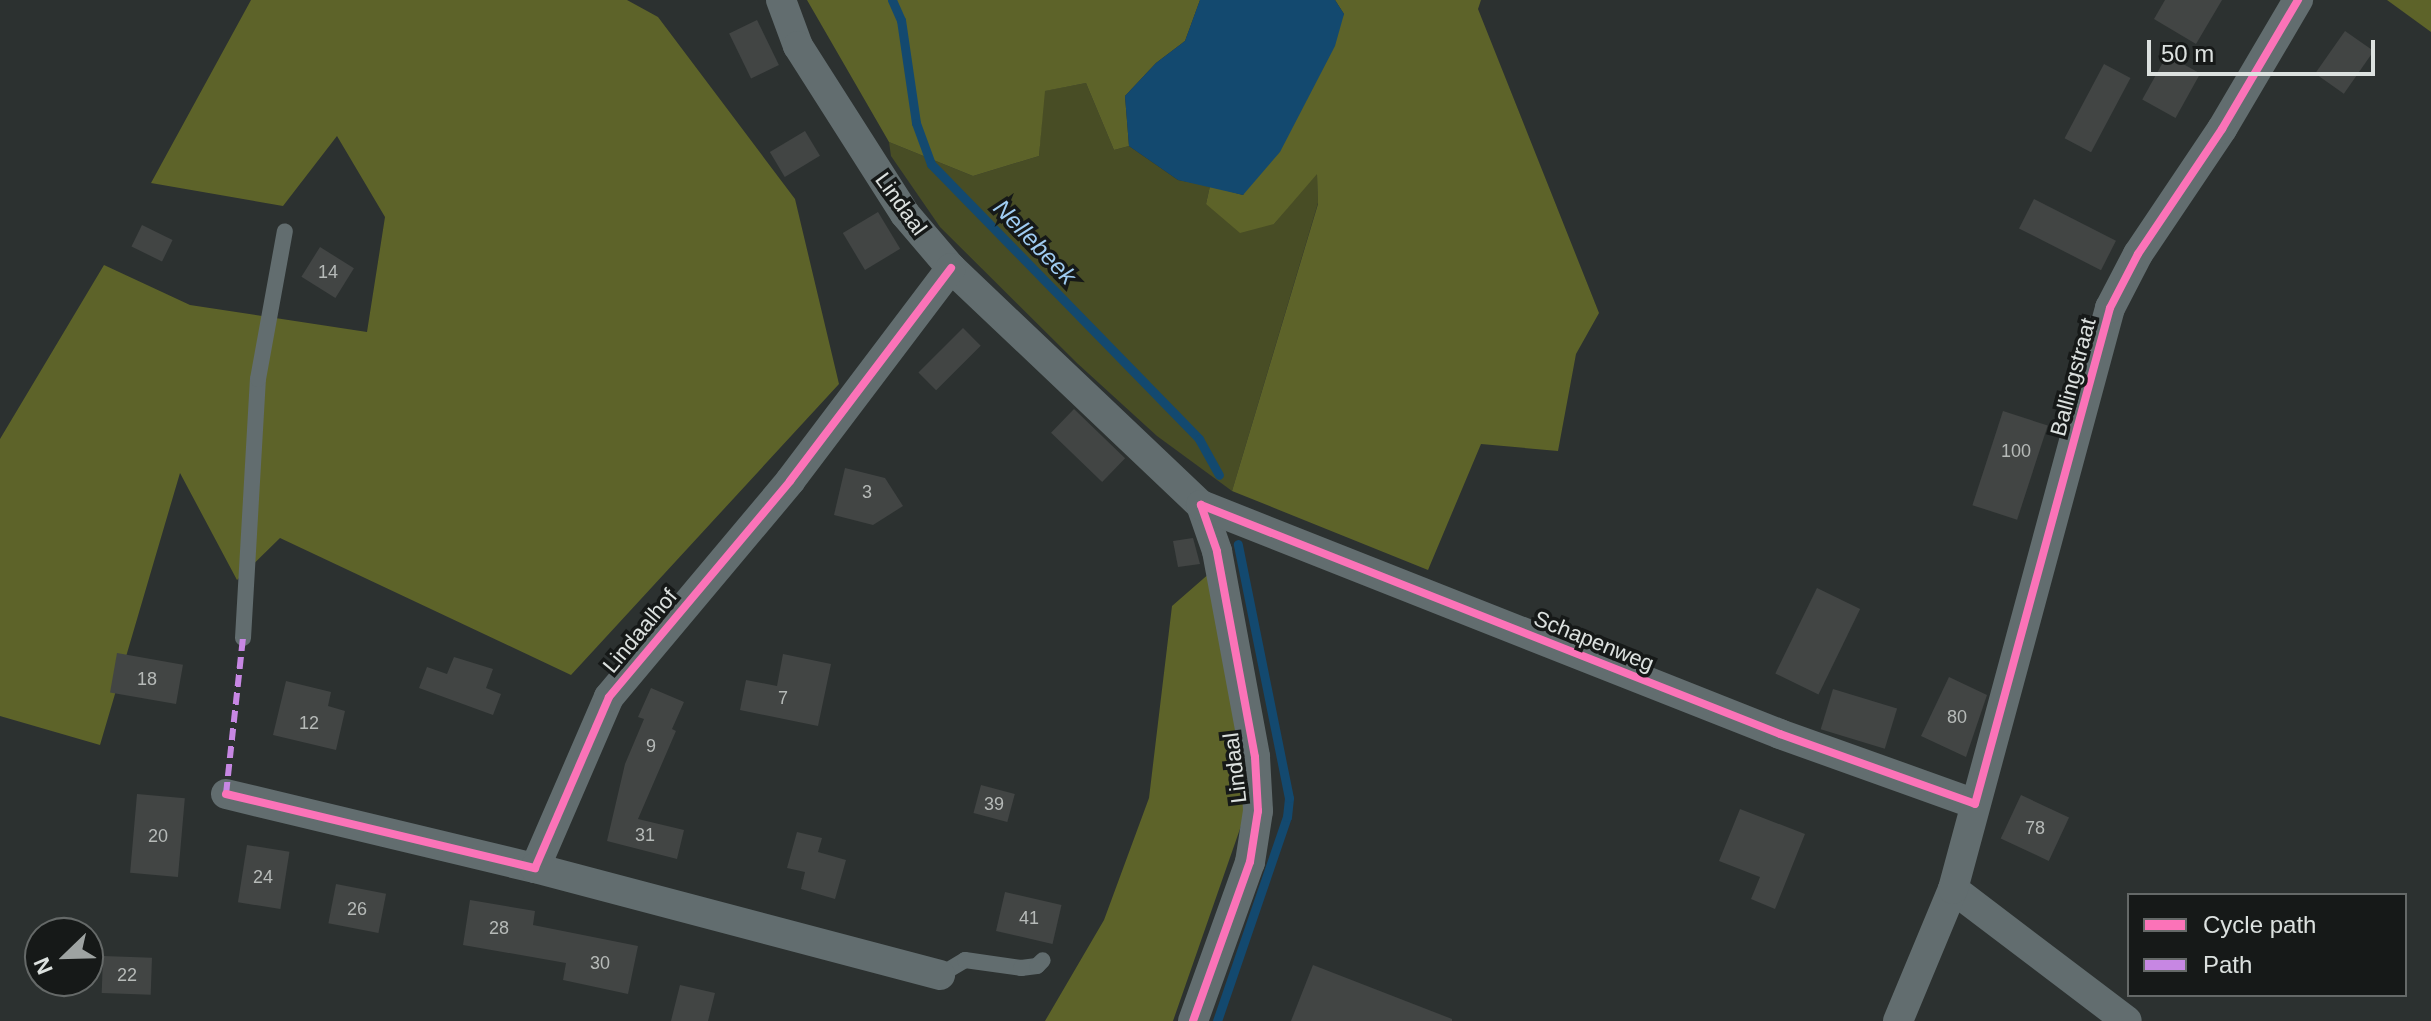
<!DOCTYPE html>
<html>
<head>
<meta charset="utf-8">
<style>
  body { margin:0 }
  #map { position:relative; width:2431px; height:1021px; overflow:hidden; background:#2c3130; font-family:Helvetica,sans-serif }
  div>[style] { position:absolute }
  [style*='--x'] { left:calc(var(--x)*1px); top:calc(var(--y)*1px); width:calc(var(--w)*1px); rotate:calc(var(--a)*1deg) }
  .green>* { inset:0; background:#484d25 }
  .forest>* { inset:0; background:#5d6329 }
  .water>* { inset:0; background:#13496f }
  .stream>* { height:9px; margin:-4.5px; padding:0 4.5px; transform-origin:4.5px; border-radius:4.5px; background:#13496f }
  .building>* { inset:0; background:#424544; transform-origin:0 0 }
  .lane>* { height:16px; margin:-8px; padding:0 8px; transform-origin:8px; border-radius:8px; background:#626d6f }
  .street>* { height:30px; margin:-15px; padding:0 15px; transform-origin:15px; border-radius:15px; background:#626d6f }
  .quiet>* { height:6px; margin-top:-3px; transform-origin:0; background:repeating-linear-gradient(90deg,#c787e3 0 12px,transparent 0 18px) }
  .cycleway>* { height:8px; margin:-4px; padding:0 4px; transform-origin:4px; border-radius:4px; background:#fb73b8 }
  span { translate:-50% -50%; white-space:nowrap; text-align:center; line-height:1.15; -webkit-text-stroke:7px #161918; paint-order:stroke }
  .number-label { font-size:18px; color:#b6bab8 }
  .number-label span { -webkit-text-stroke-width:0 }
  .street-label { font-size:22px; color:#dce1df }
  .water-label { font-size:24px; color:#9fccf2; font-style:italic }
  .legend { position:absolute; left:2127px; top:893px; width:280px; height:104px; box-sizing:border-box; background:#161918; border:2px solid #656968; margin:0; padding:10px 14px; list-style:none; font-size:24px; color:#dce1df }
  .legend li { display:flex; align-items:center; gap:16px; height:40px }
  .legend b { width:40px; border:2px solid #656968 }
  .north { position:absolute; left:24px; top:917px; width:80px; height:80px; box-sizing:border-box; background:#161918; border:2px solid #656968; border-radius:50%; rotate:247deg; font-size:22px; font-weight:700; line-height:32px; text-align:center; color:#dce1df }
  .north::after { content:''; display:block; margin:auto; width:28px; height:36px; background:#9ea3a2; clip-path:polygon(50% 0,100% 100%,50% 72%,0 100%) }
  .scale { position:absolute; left:2147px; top:40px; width:228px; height:36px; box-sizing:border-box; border:4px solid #dce1df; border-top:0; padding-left:10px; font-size:24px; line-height:28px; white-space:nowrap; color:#dce1df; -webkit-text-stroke:6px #161918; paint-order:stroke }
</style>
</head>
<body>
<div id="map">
  <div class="green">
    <div style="clip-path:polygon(1086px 83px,1114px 150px,1129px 146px,1178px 180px,1210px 186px,1206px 204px,1274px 224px,1317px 172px,1318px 203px,1232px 491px,1157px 436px,1078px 364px,940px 227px,891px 156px,889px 142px,973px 176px,1039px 156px,1044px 91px)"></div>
  </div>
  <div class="forest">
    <div style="clip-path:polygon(251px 0,627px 0,658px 17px,795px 199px,839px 384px,571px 675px,280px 538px,237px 580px,180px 473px,100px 745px,0 716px,0 439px,104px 265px,190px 305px,367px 332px,385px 217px,337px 136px,283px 206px,151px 183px)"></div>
    <div style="clip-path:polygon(807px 0,1200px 0,1185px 41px,1156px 63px,1125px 96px,1129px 146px,1114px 150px,1086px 83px,1045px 91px,1039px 156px,973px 176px,889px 142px)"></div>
    <div style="clip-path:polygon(1335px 0,1481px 0,1478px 9px,1599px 313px,1576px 354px,1558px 451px,1481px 444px,1428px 570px,1232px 491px,1318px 204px,1317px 174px,1274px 224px,1240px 233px,1206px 204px,1210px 186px,1243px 195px,1344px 14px)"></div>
    <div style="clip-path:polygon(2387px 0,2431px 0,2431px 32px)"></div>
    <div style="clip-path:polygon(1211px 572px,1256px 783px,1173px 1021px,1045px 1021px,1104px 920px,1149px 798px,1172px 606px)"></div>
  </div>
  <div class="water">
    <div style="clip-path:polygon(1200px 0,1335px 0,1344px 14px,1335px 46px,1280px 152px,1243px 195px,1178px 180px,1129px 146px,1125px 96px,1156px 63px,1185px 41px)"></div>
  </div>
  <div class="stream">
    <div style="--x:892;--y:0;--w:22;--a:66"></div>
    <div style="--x:901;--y:20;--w:104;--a:81.7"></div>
    <div style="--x:916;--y:123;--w:44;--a:69.9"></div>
    <div style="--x:931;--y:164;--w:384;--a:45.7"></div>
    <div style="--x:1199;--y:439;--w:41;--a:60.9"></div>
    <div style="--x:1217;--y:1021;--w:216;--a:-71.1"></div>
    <div style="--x:1287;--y:817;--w:19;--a:-84"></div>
    <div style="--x:1289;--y:798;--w:259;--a:-101.4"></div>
  </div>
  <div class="building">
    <div style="clip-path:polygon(2165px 0,2222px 0,2196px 44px,2154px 19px)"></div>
    <div style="left:757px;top:20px;width:50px;height:31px;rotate:64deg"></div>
    <div style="left:2345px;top:31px;width:35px;height:52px;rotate:35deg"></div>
    <div style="left:2167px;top:55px;width:38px;height:51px;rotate:29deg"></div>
    <div style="left:2104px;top:64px;width:30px;height:84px;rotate:28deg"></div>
    <div style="left:805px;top:131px;width:29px;height:41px;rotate:59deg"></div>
    <div style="left:2034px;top:199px;width:92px;height:33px;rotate:27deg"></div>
    <div style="left:878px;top:212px;width:43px;height:41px;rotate:59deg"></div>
    <div style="left:142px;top:225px;width:34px;height:24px;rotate:26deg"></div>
    <div style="left:320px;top:247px;width:40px;height:35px;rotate:32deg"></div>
    <div style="left:963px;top:328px;width:25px;height:63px;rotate:45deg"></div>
    <div style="left:1074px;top:409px;width:71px;height:33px;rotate:44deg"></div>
    <div style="left:2003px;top:411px;width:47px;height:99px;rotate:18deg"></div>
    <div style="clip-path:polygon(845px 468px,885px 478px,903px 506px,873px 525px,834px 515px)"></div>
    <div style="clip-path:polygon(1193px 538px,1200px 564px,1178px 567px,1173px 541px)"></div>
    <div style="left:1817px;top:588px;width:48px;height:95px;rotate:26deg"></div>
    <div style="left:117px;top:653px;width:67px;height:40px;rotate:10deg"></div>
    <div style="clip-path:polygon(783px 654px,831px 664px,818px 726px,740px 710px,746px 680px,777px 686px)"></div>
    <div style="clip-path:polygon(454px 657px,493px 669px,486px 688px,501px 694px,493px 715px,419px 688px,427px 667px,447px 674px)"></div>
    <div style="clip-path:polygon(1949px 677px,1987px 695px,1966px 757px,1921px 736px)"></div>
    <div style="clip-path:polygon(286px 681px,331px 692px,328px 706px,345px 711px,336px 750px,273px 735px)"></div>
    <div style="clip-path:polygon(651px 688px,684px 702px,672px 729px,676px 731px,638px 819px,684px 830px,677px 859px,607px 841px,625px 764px,644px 719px,638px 717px)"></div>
    <div style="left:1833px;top:689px;width:67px;height:42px;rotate:17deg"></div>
    <div style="left:981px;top:785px;width:35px;height:29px;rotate:15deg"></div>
    <div style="left:137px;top:794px;width:48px;height:79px;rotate:5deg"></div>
    <div style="left:2021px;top:795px;width:53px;height:48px;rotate:25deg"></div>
    <div style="clip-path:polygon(1740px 809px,1805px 834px,1775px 909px,1751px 899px,1760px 877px,1719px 861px)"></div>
    <div style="clip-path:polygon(797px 832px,822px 838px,818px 852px,846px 860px,835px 899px,801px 889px,805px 872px,787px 868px)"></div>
    <div style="left:247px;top:845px;width:43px;height:58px;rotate:9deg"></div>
    <div style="left:336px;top:884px;width:51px;height:40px;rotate:11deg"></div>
    <div style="left:1005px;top:892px;width:58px;height:40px;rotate:13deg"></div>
    <div style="clip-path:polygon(470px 900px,535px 911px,533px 925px,638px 946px,628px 994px,563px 980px,566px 963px,463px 945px)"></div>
    <div style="left:103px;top:956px;width:49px;height:37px;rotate:2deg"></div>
    <div style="clip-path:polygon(1313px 965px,1452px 1019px,1452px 1021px,1291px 1021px)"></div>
    <div style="clip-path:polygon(680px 985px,715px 993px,708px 1021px,671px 1021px)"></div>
  </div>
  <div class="lane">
    <div style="--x:243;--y:638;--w:259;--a:-86.7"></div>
    <div style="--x:258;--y:379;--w:150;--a:-79.7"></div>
    <div style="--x:940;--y:975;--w:29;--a:-31"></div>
    <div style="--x:965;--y:960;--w:57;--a:8.1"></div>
    <div style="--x:1021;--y:968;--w:16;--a:-7"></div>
    <div style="--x:1037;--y:966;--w:8;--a:-45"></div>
  </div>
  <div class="street">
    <div style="--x:781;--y:0;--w:49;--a:69.7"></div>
    <div style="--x:798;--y:46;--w:199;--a:57.5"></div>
    <div style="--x:905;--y:214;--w:71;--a:49.6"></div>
    <div style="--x:951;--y:268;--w:344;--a:43.5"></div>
    <div style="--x:1201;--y:505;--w:49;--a:70.8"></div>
    <div style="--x:1217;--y:551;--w:209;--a:79.5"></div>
    <div style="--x:1255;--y:757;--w:54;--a:86.8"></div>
    <div style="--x:1258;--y:811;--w:52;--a:98.9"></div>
    <div style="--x:1250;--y:862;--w:169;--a:109.7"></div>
    <div style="--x:1201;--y:505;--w:623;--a:21.58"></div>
    <div style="--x:1780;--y:734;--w:207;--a:19.7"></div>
    <div style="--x:226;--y:794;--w:318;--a:13.5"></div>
    <div style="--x:535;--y:868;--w:186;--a:-66.6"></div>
    <div style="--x:609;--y:697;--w:282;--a:-50"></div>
    <div style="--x:790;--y:481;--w:267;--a:-52.9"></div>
    <div style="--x:535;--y:868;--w:419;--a:14.8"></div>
    <div style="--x:1953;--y:889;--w:218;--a:37.2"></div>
    <div style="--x:1898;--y:1021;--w:143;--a:-67.4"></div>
    <div style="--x:1953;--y:889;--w:602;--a:-74.88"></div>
    <div style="--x:2110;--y:308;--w:61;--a:-62.6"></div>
    <div style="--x:2138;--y:254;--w:151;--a:-56.1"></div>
    <div style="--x:2222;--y:129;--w:150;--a:-59.5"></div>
  </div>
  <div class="quiet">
    <div style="--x:226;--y:794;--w:157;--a:-83.8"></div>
  </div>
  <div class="cycleway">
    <div style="--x:1201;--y:505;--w:623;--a:21.58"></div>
    <div style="--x:1780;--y:734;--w:207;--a:19.7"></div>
    <div style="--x:1975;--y:804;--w:514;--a:-74.77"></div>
    <div style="--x:2110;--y:308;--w:61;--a:-62.6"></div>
    <div style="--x:2138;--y:254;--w:151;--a:-56.1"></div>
    <div style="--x:2222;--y:129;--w:150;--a:-59.5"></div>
    <div style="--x:226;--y:794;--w:318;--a:13.5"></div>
    <div style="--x:535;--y:868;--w:186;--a:-66.6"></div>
    <div style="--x:609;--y:697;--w:282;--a:-50"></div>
    <div style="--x:790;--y:481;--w:267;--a:-52.9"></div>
    <div style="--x:1193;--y:1021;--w:169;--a:-70.3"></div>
    <div style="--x:1250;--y:862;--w:52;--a:-81.1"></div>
    <div style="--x:1258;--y:811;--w:54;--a:-93.2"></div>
    <div style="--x:1255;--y:757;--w:209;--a:-100.5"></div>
    <div style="--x:1217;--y:551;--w:49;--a:-109.2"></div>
  </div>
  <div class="number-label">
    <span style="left:328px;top:272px">14</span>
    <span style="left:2016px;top:451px">100</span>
    <span style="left:867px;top:492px">3</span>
    <span style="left:147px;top:679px">18</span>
    <span style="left:783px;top:698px">7</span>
    <span style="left:1957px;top:717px">80</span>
    <span style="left:309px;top:723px">12</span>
    <span style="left:651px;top:746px">9</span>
    <span style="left:994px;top:804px">39</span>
    <span style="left:2035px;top:828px">78</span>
    <span style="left:645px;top:835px">31</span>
    <span style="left:158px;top:836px">20</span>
    <span style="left:263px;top:877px">24</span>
    <span style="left:357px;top:909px">26</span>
    <span style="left:1029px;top:918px">41</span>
    <span style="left:499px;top:928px">28</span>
    <span style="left:600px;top:963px">30</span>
    <span style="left:127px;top:975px">22</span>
  </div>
  <div class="street-label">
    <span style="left:901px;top:204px;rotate:54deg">Lindaal</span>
    <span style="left:2073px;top:377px;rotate:-75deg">Ballingstraat</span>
    <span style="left:640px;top:631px;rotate:-50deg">Lindaalhof</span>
    <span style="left:1594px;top:641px;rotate:22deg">Schapenweg</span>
    <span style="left:1235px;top:768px;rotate:-97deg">Lindaal</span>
  </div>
  <div class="water-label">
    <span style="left:1035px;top:242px;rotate:46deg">Nellebeek</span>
  </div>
  <ul class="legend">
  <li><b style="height:10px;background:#fb73b8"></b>Cycle path</li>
  <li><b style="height:10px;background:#c787e3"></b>Path</li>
  </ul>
  <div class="north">N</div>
  <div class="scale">50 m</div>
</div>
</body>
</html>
